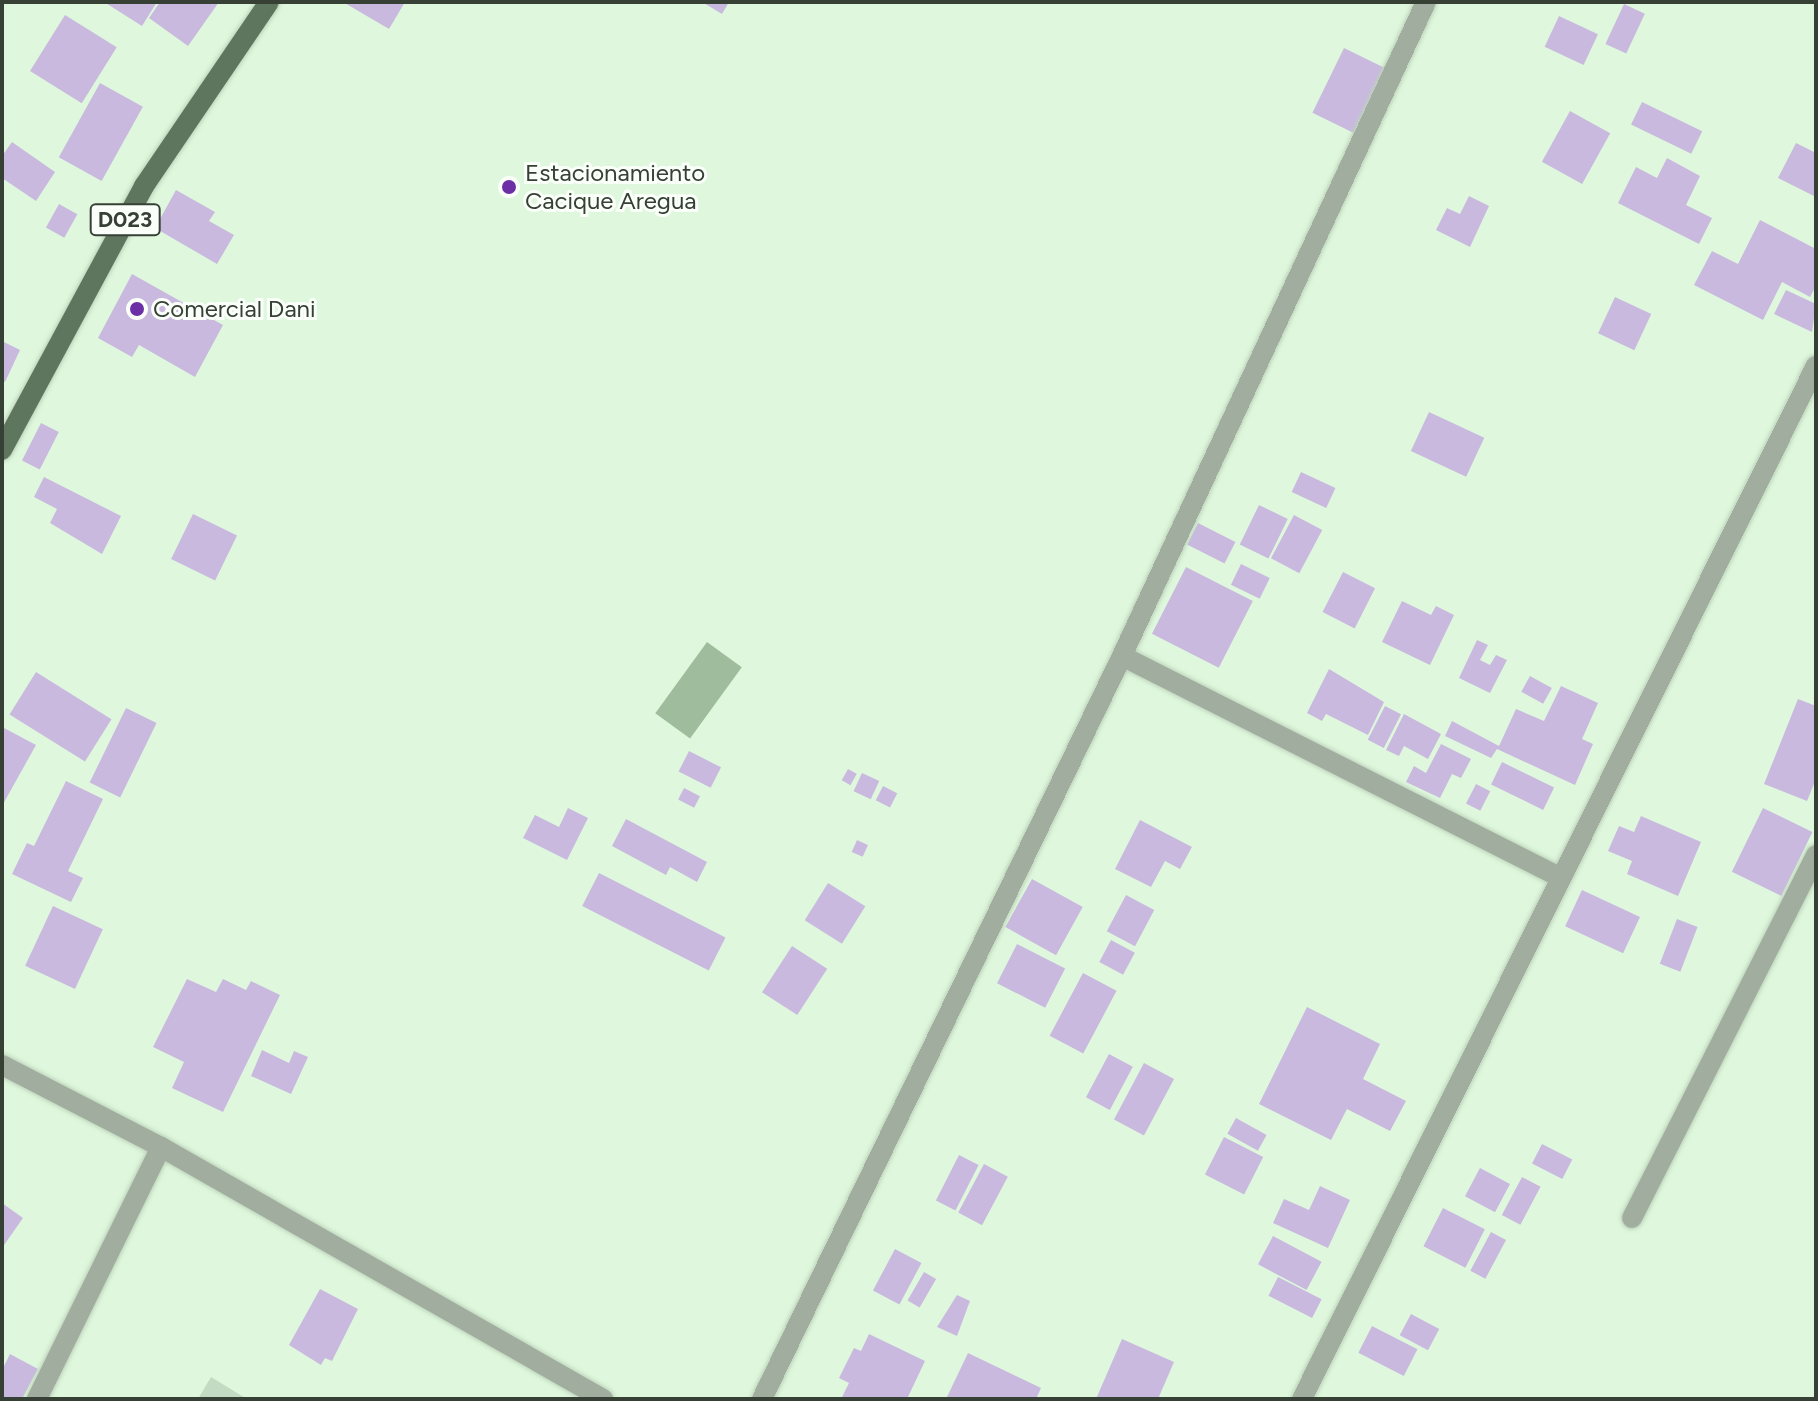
<!DOCTYPE html>
<html>
<head>
<meta charset="utf-8">
<style>
  body { margin:0 }
  #map { position:relative; width:1818px; height:1401px; overflow:hidden; background:#dff8dd; font-family:Figtree,sans-serif }
  div>[style] { position:absolute }
  [style*='--x'] { left:calc(var(--x)*1px); top:calc(var(--y)*1px); width:calc(var(--w)*1px); rotate:calc(var(--a)*1deg) }
  .green>* { inset:0; background:#c4dbc3 }
  .water>* { inset:0; background:#9fbd9d; transform-origin:0 0 }
  .building>* { inset:0; background:#c9b9df; transform-origin:0 0 }
  .roads { filter:drop-shadow(0 0 2px #bdd3bb) drop-shadow(0 0 2px #bdd3bb) }
  .minor>* { height:20px; margin:-10px; padding:0 10px; transform-origin:10px; border-radius:10px; background:#a0ad9f }
  .major>* { height:20px; margin:-10px; padding:0 10px; transform-origin:10px; border-radius:10px; background:#5e765d }
  .dots>* { width:22px; height:22px; translate:-50% -50%; box-sizing:border-box; border:4px solid #fafff9; border-radius:50% }
  span { translate:-50% -50%; white-space:nowrap; text-align:center; line-height:1.15; -webkit-text-stroke:6px #fafff9; paint-order:stroke }
  .shield-label span { padding:2px 6px; background:#fafff9; border:2px solid; border-radius:6px; -webkit-text-stroke-width:0 }
  .shield-label { font-size:22px; color:#364035; font-weight:700 }
  .poi-label { font-size:24px; color:#364035 }
  .left { translate:0 -50%; text-align:left }
  .frame { position:absolute; inset:0; border:4px solid #364035; pointer-events:none }
</style>
</head>
<body>
<div id="map">
  <div class="green">
    <div style="clip-path:polygon(211px 1377px,247px 1399px,198px 1399px)"></div>
  </div>
  <div class="water">
    <div style="left:707px;top:642px;width:43px;height:88px;rotate:36deg"></div>
  </div>
  <div class="building">
    <div style="clip-path:polygon(104px 2px,157px 2px,142px 26px)"></div>
    <div style="clip-path:polygon(160px 2px,219px 2px,188px 46px,149px 18px)"></div>
    <div style="clip-path:polygon(343px 2px,405px 2px,389px 29px)"></div>
    <div style="clip-path:polygon(702px 2px,729px 2px,722px 14px)"></div>
    <div style="left:1624px;top:4px;width:23px;height:44px;rotate:25deg"></div>
    <div style="left:65px;top:15px;width:61px;height:66px;rotate:32deg"></div>
    <div style="left:1559px;top:16px;width:43px;height:34px;rotate:25deg"></div>
    <div style="left:1344px;top:48px;width:46px;height:72px;rotate:26deg"></div>
    <div style="left:100px;top:83px;width:49px;height:85px;rotate:29deg"></div>
    <div style="left:1642px;top:102px;width:67px;height:25px;rotate:26deg"></div>
    <div style="left:1570px;top:111px;width:46px;height:58px;rotate:29deg"></div>
    <div style="clip-path:polygon(12px 142px,55px 172px,36px 201px,2px 178px,2px 156px)"></div>
    <div style="clip-path:polygon(1796px 143px,1816px 153px,1816px 197px,1778px 178px)"></div>
    <div style="clip-path:polygon(1667px 158px,1700px 176px,1686px 205px,1712px 218px,1699px 244px,1618px 203px,1636px 167px,1657px 178px)"></div>
    <div style="clip-path:polygon(176px 190px,215px 212px,209px 221px,234px 235px,217px 264px,155px 228px)"></div>
    <div style="clip-path:polygon(1469px 196px,1489px 206px,1470px 247px,1436px 230px,1447px 208px,1460px 214px)"></div>
    <div style="left:59px;top:204px;width:21px;height:27px;rotate:29deg"></div>
    <div style="clip-path:polygon(1760px 220px,1816px 249px,1816px 286px,1810px 297px,1782px 282px,1763px 320px,1694px 285px,1712px 251px,1738px 264px)"></div>
    <div style="clip-path:polygon(132px 274px,223px 325px,195px 377px,139px 345px,132px 357px,98px 338px)"></div>
    <div style="clip-path:polygon(1786px 290px,1816px 304px,1812px 332px,1774px 314px)"></div>
    <div style="left:1615px;top:297px;width:40px;height:40px;rotate:25deg"></div>
    <div style="clip-path:polygon(2px 341px,20px 350px,5px 382px,2px 380px)"></div>
    <div style="left:1429px;top:412px;width:61px;height:43px;rotate:25deg"></div>
    <div style="left:41px;top:423px;width:20px;height:42px;rotate:27deg"></div>
    <div style="left:1301px;top:472px;width:38px;height:22px;rotate:25deg"></div>
    <div style="clip-path:polygon(44px 477px,121px 516px,102px 554px,50px 523px,57px 509px,34px 497px)"></div>
    <div style="left:1259px;top:505px;width:32px;height:44px;rotate:26deg"></div>
    <div style="left:193px;top:514px;width:49px;height:50px;rotate:26deg"></div>
    <div style="left:1294px;top:515px;width:32px;height:49px;rotate:28deg"></div>
    <div style="left:1198px;top:523px;width:42px;height:24px;rotate:27deg"></div>
    <div style="left:1241px;top:564px;width:32px;height:23px;rotate:26deg"></div>
    <div style="left:1186px;top:567px;width:75px;height:75px;rotate:27deg"></div>
    <div style="left:1343px;top:572px;width:36px;height:45px;rotate:27deg"></div>
    <div style="clip-path:polygon(1402px 601px,1431px 615px,1436px 606px,1454px 615px,1430px 665px,1382px 642px)"></div>
    <div style="clip-path:polygon(1477px 640px,1488px 645px,1480px 660px,1490px 665px,1496px 655px,1507px 660px,1490px 693px,1459px 678px)"></div>
    <div style="clip-path:polygon(1329px 669px,1384px 702px,1368px 735px,1326px 714px,1322px 721px,1307px 713px)"></div>
    <div style="left:36px;top:672px;width:89px;height:50px;rotate:32deg"></div>
    <div style="left:1530px;top:676px;width:25px;height:18px;rotate:29deg"></div>
    <div style="clip-path:polygon(1561px 686px,1598px 703px,1582px 739px,1593px 744px,1575px 785px,1497px 749px,1491px 758px,1445px 736px,1452px 721px,1499px 746px,1516px 709px,1544px 721px)"></div>
    <div style="clip-path:polygon(1798px 699px,1816px 706px,1816px 779px,1807px 801px,1764px 784px)"></div>
    <div style="left:1385px;top:706px;width:18px;height:38px;rotate:27deg"></div>
    <div style="left:126px;top:708px;width:34px;height:83px;rotate:26deg"></div>
    <div style="clip-path:polygon(1404px 714px,1441px 734px,1428px 759px,1404px 746px,1399px 756px,1386px 750px)"></div>
    <div style="clip-path:polygon(4px 728px,36px 745px,2px 806px,2px 732px)"></div>
    <div style="clip-path:polygon(1441px 744px,1471px 759px,1461px 778px,1452px 774px,1440px 798px,1406px 782px,1414px 766px,1426px 773px)"></div>
    <div style="left:689px;top:751px;width:36px;height:23px;rotate:27deg"></div>
    <div style="left:1502px;top:762px;width:58px;height:25px;rotate:26deg"></div>
    <div style="left:848px;top:769px;width:10px;height:13px;rotate:29deg"></div>
    <div style="left:862px;top:773px;width:19px;height:20px;rotate:25deg"></div>
    <div style="clip-path:polygon(66px 781px,103px 799px,68px 871px,83px 878px,71px 902px,12px 874px,27px 843px,34px 846px)"></div>
    <div style="left:1476px;top:784px;width:16px;height:22px;rotate:27deg"></div>
    <div style="left:883px;top:786px;width:16px;height:16px;rotate:27deg"></div>
    <div style="left:684px;top:788px;width:18px;height:13px;rotate:27deg"></div>
    <div style="clip-path:polygon(568px 808px,588px 818px,567px 860px,523px 838px,535px 815px,559px 827px)"></div>
    <div style="left:1763px;top:808px;width:55px;height:71px;rotate:26deg"></div>
    <div style="clip-path:polygon(1641px 816px,1701px 842px,1678px 896px,1627px 874px,1632px 861px,1608px 851px,1619px 826px,1634px 832px)"></div>
    <div style="clip-path:polygon(626px 819px,707px 862px,697px 882px,670px 867px,666px 875px,612px 846px)"></div>
    <div style="clip-path:polygon(1140px 820px,1192px 847px,1180px 869px,1165px 861px,1151px 887px,1115px 869px)"></div>
    <div style="left:857px;top:840px;width:12px;height:13px;rotate:24deg"></div>
    <div style="left:599px;top:873px;width:142px;height:37px;rotate:27deg"></div>
    <div style="left:1032px;top:879px;width:58px;height:55px;rotate:29deg"></div>
    <div style="left:828px;top:883px;width:44px;height:44px;rotate:32deg"></div>
    <div style="left:1582px;top:890px;width:64px;height:40px;rotate:25deg"></div>
    <div style="left:1126px;top:895px;width:32px;height:41px;rotate:28deg"></div>
    <div style="left:53px;top:906px;width:55px;height:66px;rotate:25deg"></div>
    <div style="left:1677px;top:919px;width:22px;height:48px;rotate:21deg"></div>
    <div style="left:1111px;top:940px;width:27px;height:25px;rotate:28deg"></div>
    <div style="left:1017px;top:944px;width:54px;height:44px;rotate:27deg"></div>
    <div style="left:792px;top:946px;width:42px;height:55px;rotate:33deg"></div>
    <div style="left:1083px;top:973px;width:38px;height:71px;rotate:28deg"></div>
    <div style="clip-path:polygon(187px 979px,216px 992px,223px 979px,246px 990px,251px 981px,280px 995px,223px 1112px,172px 1088px,184px 1062px,153px 1047px)"></div>
    <div style="clip-path:polygon(1307px 1007px,1380px 1044px,1363px 1079px,1406px 1101px,1390px 1131px,1347px 1109px,1331px 1140px,1259px 1104px)"></div>
    <div style="clip-path:polygon(262px 1050px,289px 1063px,294px 1051px,308px 1057px,291px 1094px,251px 1076px)"></div>
    <div style="left:1109px;top:1054px;width:27px;height:49px;rotate:28deg"></div>
    <div style="left:1144px;top:1063px;width:34px;height:64px;rotate:28deg"></div>
    <div style="left:1236px;top:1118px;width:35px;height:18px;rotate:29deg"></div>
    <div style="left:1224px;top:1137px;width:44px;height:42px;rotate:27deg"></div>
    <div style="left:1542px;top:1144px;width:34px;height:22px;rotate:27deg"></div>
    <div style="left:959px;top:1155px;width:22px;height:51px;rotate:27deg"></div>
    <div style="left:984px;top:1164px;width:27px;height:55px;rotate:28deg"></div>
    <div style="left:1480px;top:1168px;width:34px;height:32px;rotate:28deg"></div>
    <div style="left:1522px;top:1177px;width:21px;height:43px;rotate:28deg"></div>
    <div style="clip-path:polygon(1320px 1186px,1350px 1200px,1328px 1248px,1273px 1223px,1284px 1199px,1309px 1210px)"></div>
    <div style="clip-path:polygon(2px 1203px,23px 1218px,2px 1248px)"></div>
    <div style="left:1443px;top:1208px;width:47px;height:43px;rotate:27deg"></div>
    <div style="left:1491px;top:1232px;width:17px;height:44px;rotate:28deg"></div>
    <div style="left:1273px;top:1236px;width:55px;height:32px;rotate:28deg"></div>
    <div style="left:895px;top:1249px;width:30px;height:47px;rotate:28deg"></div>
    <div style="left:924px;top:1272px;width:14px;height:33px;rotate:30deg"></div>
    <div style="left:1278px;top:1277px;width:49px;height:21px;rotate:27deg"></div>
    <div style="clip-path:polygon(320px 1289px,358px 1309px,332px 1361px,325px 1358px,321px 1365px,289px 1345px)"></div>
    <div style="clip-path:polygon(957px 1295px,970px 1301px,957px 1336px,937px 1327px)"></div>
    <div style="left:1411px;top:1314px;width:32px;height:24px;rotate:28deg"></div>
    <div style="left:1372px;top:1326px;width:51px;height:30px;rotate:27deg"></div>
    <div style="clip-path:polygon(869px 1334px,925px 1361px,907px 1399px,842px 1397px,849px 1383px,839px 1378px,854px 1348px,861px 1351px)"></div>
    <div style="clip-path:polygon(1122px 1339px,1174px 1362px,1158px 1399px,1096px 1399px)"></div>
    <div style="clip-path:polygon(968px 1353px,1041px 1388px,1036px 1399px,946px 1399px)"></div>
    <div style="clip-path:polygon(10px 1354px,38px 1369px,22px 1399px,2px 1399px,2px 1370px)"></div>
  </div>
  <div class="roads">
    <div class="minor">
      <div style="--x:1122;--y:656;--w:491;--a:26.8"></div>
      <div style="--x:2;--y:1065;--w:179;--a:27.3"></div>
      <div style="--x:161;--y:1147;--w:509;--a:29.69"></div>
      <div style="--x:1632;--y:1218;--w:407;--a:-63.1"></div>
      <div style="--x:37;--y:1399;--w:281;--a:-63.8"></div>
      <div style="--x:762;--y:1399;--w:826;--a:-64.15"></div>
      <div style="--x:1122;--y:656;--w:721;--a:-65.07"></div>
      <div style="--x:1302;--y:1399;--w:1154;--a:-63.55"></div>
    </div>
    <div class="major">
      <div style="--x:2;--y:450;--w:300;--a:-61.7"></div>
      <div style="--x:144;--y:186;--w:222;--a:-55.8"></div>
    </div>
  </div>
  <div class="dots">
    <div style="left:509px;top:187px;background:#6c2fa5"></div>
    <div style="left:137px;top:309px;background:#6c2fa5"></div>
  </div>
  <div class="shield-label">
    <span style="left:125px;top:220px">D023</span>
  </div>
  <div class="poi-label">
    <span class="left" style="left:525px;top:187px">Estacionamiento<br>Cacique Aregua</span>
    <span class="left" style="left:153px;top:309px">Comercial Dani</span>
  </div>
  <div class="frame"></div>
</div>
</body>
</html>
